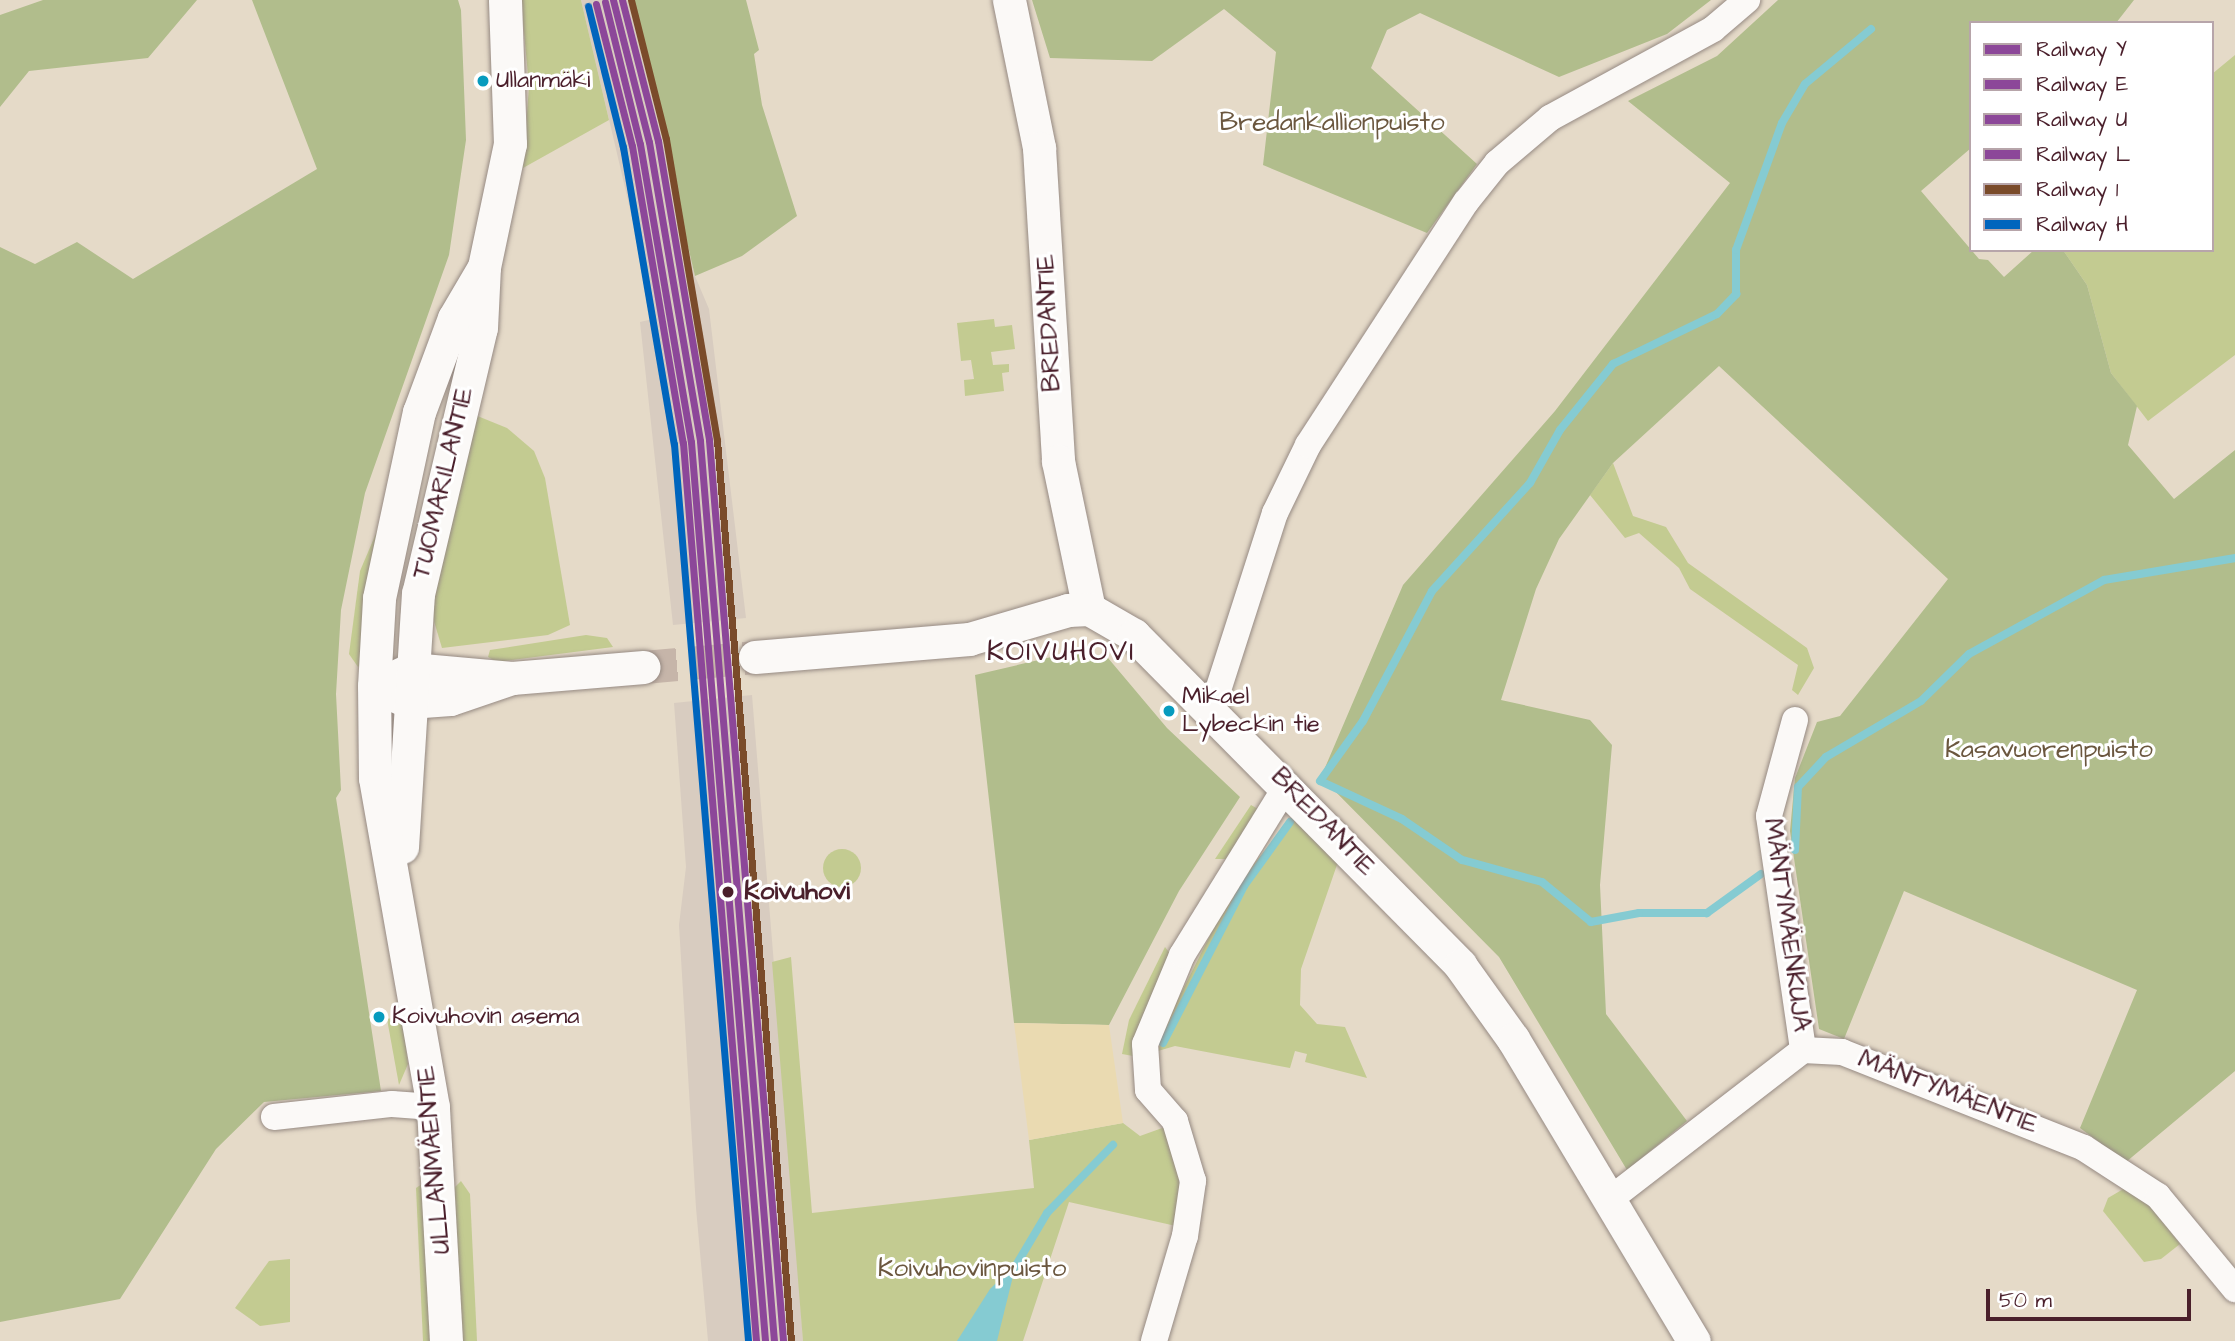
<!DOCTYPE html>
<html>
<head>
<meta charset="utf-8">
<style>
  body { margin:0 }
  #map { position:relative; width:2235px; height:1341px; overflow:hidden; background:#e5dac8; font-family:"Architects Daughter",sans-serif }
  div>[style] { position:absolute }
  [style*='--x'] { left:calc(var(--x)*1px); top:calc(var(--y)*1px); width:calc(var(--w)*1px); rotate:calc(var(--a)*1deg) }
  .industrial>* { inset:0; background:#d8ccc0 }
  .green>* { inset:0; background:#c3cb91 }
  .round { border-radius:50% }
  .forest>* { inset:0; background:#b1bd8c }
  .sand>* { inset:0; background:#eadab1 }
  .water>* { inset:0; background:#85cbd2 }
  .stream>* { height:8px; margin:-4px; padding:0 4px; transform-origin:4px; border-radius:4px; background:#85cbd2 }
  .tertiary-tunnel>* { height:33px; margin-top:-16.5px; transform-origin:0; background:repeating-linear-gradient(90deg,#c6b5a9 0 33px,transparent 0 50px) }
  .roads { filter:drop-shadow(0 0 2px #968a83) drop-shadow(0 0 2px #968a83) }
  .minor>* { height:26px; margin:-13px; padding:0 13px; transform-origin:13px; border-radius:13px; background:#fbf9f7 }
  .tertiary>* { height:33px; margin:-16.5px; padding:0 16.5px; transform-origin:16.5px; border-radius:16.5px; background:#fbf9f7 }
  .rail-1>* { height:7px; margin:-3.5px; padding:0 3.5px; transform-origin:3.5px; border-radius:3.5px; background:#8c4799 }
  .rail-2>* { height:7px; margin:-3.5px; padding:0 3.5px; transform-origin:3.5px; border-radius:3.5px; background:#8c4799 }
  .rail-3>* { height:7px; margin:-3.5px; padding:0 3.5px; transform-origin:3.5px; border-radius:3.5px; background:#8c4799 }
  .rail-4>* { height:7px; margin:-3.5px; padding:0 3.5px; transform-origin:3.5px; border-radius:3.5px; background:#8c4799 }
  .rail-5>* { height:7px; margin:-3.5px; padding:0 3.5px; transform-origin:3.5px; border-radius:3.5px; background:#7a4b2a }
  .rail-6>* { height:7px; margin:-3.5px; padding:0 3.5px; transform-origin:3.5px; border-radius:3.5px; background:#0065bd }
  .dots>* { width:19px; height:19px; translate:-50% -50%; box-sizing:border-box; border:4px solid #fff; border-radius:50% }
  span { translate:-50% -50%; white-space:nowrap; text-align:center; line-height:1.15; -webkit-text-stroke:6px #fff; paint-order:stroke }
  .bus-label { font-size:24px; color:#4a1f2b }
  .left { translate:0 -50%; text-align:left }
  .park-label { font-size:26px; color:#6b573f }
  .street-label { font-size:26px; color:#4a1f2b }
  .stop-label { font-size:26px; color:#4a1f2b; font-weight:700 }
  .neighbourhood-label { font-size:28px; color:#4a1f2b; letter-spacing:2px }
  .legend { position:absolute; left:1969px; top:21px; width:245px; height:231px; box-sizing:border-box; background:#fff; border:2px solid #b7a5aa; margin:0; padding:9px 12px; list-style:none; font-size:21px; color:#4a1f2b }
  .legend li { display:flex; align-items:center; gap:14px; height:35px }
  .legend b { width:35px; border:2px solid #b7a5aa }
  .scale { position:absolute; left:1986px; top:1289px; width:205px; height:32px; box-sizing:border-box; border:4px solid #4a1f2b; border-top:0; padding-left:9px; font-size:21px; line-height:24px; white-space:nowrap; color:#4a1f2b; -webkit-text-stroke:5px #fff; paint-order:stroke }
</style>
</head>
<body>
<div id="map">
  <div class="industrial">
    <div style="clip-path:polygon(581px 0,630px 0,635px 16px,695px 276px,709px 309px,746px 618px,673px 625px,640px 322px,653px 319px,649px 290px)"></div>
    <div style="clip-path:polygon(752px 695px,794px 1210px,803px 1341px,708px 1341px,696px 1208px,679px 925px,686px 867px,674px 703px)"></div>
  </div>
  <div class="green">
    <div style="clip-path:polygon(521px 0,581px 0,609px 120px,523px 168px,529px 86px)"></div>
    <div style="clip-path:polygon(2235px 55px,2235px 355px,2148px 421px,2111px 373px,2087px 285px,2063px 250px,2212px 250px,2212px 74px)"></div>
    <div style="clip-path:polygon(994px 319px,995px 327px,1012px 325px,1015px 349px,991px 352px,993px 365px,1009px 364px,1009px 372px,1002px 373px,1004px 391px,965px 396px,964px 380px,974px 379px,971px 360px,961px 361px,957px 323px)"></div>
    <div style="clip-path:polygon(475px 415px,507px 428px,534px 451px,545px 478px,570px 625px,548px 635px,442px 648px,427px 598px)"></div>
    <div style="clip-path:polygon(1613px 463px,1633px 516px,1666px 527px,1688px 563px,1807px 648px,1814px 668px,1798px 695px,1792px 690px,1798px 665px,1690px 589px,1679px 568px,1639px 533px,1625px 538px,1590px 495px)"></div>
    <div style="clip-path:polygon(380px 524px,363px 662px,358px 667px,349px 654px,360px 571px)"></div>
    <div style="clip-path:polygon(586px 635px,607px 638px,613px 647px,497px 662px,488px 657px,490px 650px)"></div>
    <div style="clip-path:polygon(1251px 805px,1258px 809px,1227px 859px,1215px 859px)"></div>
    <div style="clip-path:polygon(1294px 814px,1339px 859px,1301px 969px,1300px 1005px,1317px 1024px,1345px 1027px,1367px 1078px,1305px 1062px,1307px 1054px,1295px 1051px,1290px 1068px,1175px 1046px,1158px 1051px,1167px 1021px,1233px 890px)"></div>
    <div class="round" style="left:823px;top:849px;width:38px;height:38px"></div>
    <div style="clip-path:polygon(1165px 947px,1172px 956px,1133px 1056px,1122px 1054px,1129px 1020px)"></div>
    <div style="clip-path:polygon(791px 957px,812px 1213px,1034px 1188px,1029px 1140px,1123px 1123px,1140px 1136px,1165px 1127px,1183px 1170px,1176px 1226px,1069px 1202px,1023px 1341px,803px 1341px,772px 962px)"></div>
    <div style="clip-path:polygon(402px 1016px,408px 1064px,399px 1085px,387px 1019px)"></div>
    <div style="clip-path:polygon(461px 1181px,470px 1194px,477px 1341px,462px 1341px,453px 1189px)"></div>
    <div style="clip-path:polygon(422px 1184px,434px 1341px,423px 1341px,416px 1188px)"></div>
    <div style="clip-path:polygon(2125px 1188px,2149px 1204px,2180px 1244px,2161px 1259px,2144px 1262px,2103px 1211px,2108px 1198px)"></div>
    <div style="clip-path:polygon(290px 1259px,290px 1322px,260px 1326px,235px 1308px,269px 1261px)"></div>
  </div>
  <div class="forest">
    <div style="clip-path:polygon(43px 0,197px 0,148px 58px,29px 71px,0 107px,0 15px)"></div>
    <div style="clip-path:polygon(252px 0,458px 0,461px 10px,466px 140px,449px 255px,365px 493px,341px 610px,336px 694px,341px 790px,336px 798px,381px 1091px,264px 1102px,216px 1149px,120px 1299px,0 1322px,0 247px,35px 264px,77px 242px,133px 279px,317px 169px)"></div>
    <div style="clip-path:polygon(630px 0,746px 0,759px 50px,754px 54px,762px 105px,797px 216px,742px 256px,695px 276px)"></div>
    <div style="clip-path:polygon(1032px 0,1711px 0,1667px 34px,1559px 77px,1420px 13px,1387px 30px,1371px 68px,1477px 164px,1427px 233px,1263px 165px,1276px 52px,1224px 9px,1152px 61px,1050px 58px)"></div>
    <div style="clip-path:polygon(1778px 0,2134px 0,2116px 23px,1971px 23px,1971px 148px,1921px 191px,1979px 259px,1988px 260px,2004px 277px,2034px 250px,2063px 250px,2087px 285px,2111px 373px,2137px 406px,2128px 445px,2174px 499px,2235px 450px,2235px 1071px,2126px 1162px,2080px 1128px,2137px 990px,1904px 891px,1844px 1039px,1819px 1029px,1790px 831px,1795px 778px,1817px 722px,1840px 716px,1948px 579px,1719px 366px,1613px 463px,1559px 539px,1536px 589px,1501px 700px,1590px 720px,1612px 745px,1600px 885px,1606px 1014px,1687px 1121px,1627px 1170px,1499px 957px,1321px 777px,1403px 585px,1555px 411px,1730px 183px,1628px 101px,1717px 56px)"></div>
    <div style="clip-path:polygon(1077px 651px,1108px 658px,1167px 728px,1240px 797px,1179px 891px,1109px 1025px,1014px 1023px,975px 675px)"></div>
  </div>
  <div class="sand">
    <div style="clip-path:polygon(1014px 1023px,1109px 1025px,1123px 1123px,1029px 1140px)"></div>
  </div>
  <div class="water">
    <div style="clip-path:polygon(1016px 1264px,997px 1341px,957px 1341px,990px 1289px)"></div>
  </div>
  <div class="stream">
    <div style="--x:1795;--y:850;--w:63;--a:-87.3"></div>
    <div style="--x:1798;--y:787;--w:41;--a:-47"></div>
    <div style="--x:1826;--y:757;--w:110;--a:-30.5"></div>
    <div style="--x:1921;--y:701;--w:67;--a:-44.4"></div>
    <div style="--x:1969;--y:654;--w:154;--a:-28.7"></div>
    <div style="--x:2104;--y:580;--w:133;--a:-9.5"></div>
    <div style="--x:1761;--y:874;--w:67;--a:144.2"></div>
    <div style="--x:1707;--y:913;--w:68;--a:180"></div>
    <div style="--x:1639;--y:913;--w:49;--a:169.4"></div>
    <div style="--x:1591;--y:922;--w:63;--a:-140.8"></div>
    <div style="--x:1542;--y:882;--w:83;--a:-164.6"></div>
    <div style="--x:1462;--y:860;--w:73;--a:-145.7"></div>
    <div style="--x:1402;--y:819;--w:90;--a:-155.1"></div>
    <div style="--x:1320;--y:781;--w:74;--a:-54.4"></div>
    <div style="--x:1363;--y:721;--w:147;--a:-62"></div>
    <div style="--x:1432;--y:591;--w:146;--a:-47.8"></div>
    <div style="--x:1530;--y:483;--w:61;--a:-60.5"></div>
    <div style="--x:1560;--y:430;--w:85;--a:-51.2"></div>
    <div style="--x:1613;--y:364;--w:115;--a:-25.7"></div>
    <div style="--x:1717;--y:314;--w:28;--a:-46"></div>
    <div style="--x:1736;--y:294;--w:44;--a:-90"></div>
    <div style="--x:1736;--y:250;--w:135;--a:-70.1"></div>
    <div style="--x:1782;--y:123;--w:45;--a:-59.5"></div>
    <div style="--x:1805;--y:84;--w:86;--a:-39.8"></div>
    <div style="--x:1163;--y:1043;--w:177;--a:-62.7"></div>
    <div style="--x:1244;--y:886;--w:79;--a:-54.3"></div>
    <div style="--x:1012;--y:1272;--w:69;--a:-59.3"></div>
    <div style="--x:1047;--y:1213;--w:95;--a:-45.9"></div>
  </div>
  <div class="tertiary-tunnel">
    <div style="--x:644;--y:667;--w:111;--a:-5.1"></div>
  </div>
  <div class="roads">
    <div class="minor">
      <div style="--x:1212;--y:709;--w:206;--a:-72.2"></div>
      <div style="--x:1275;--y:513;--w:76;--a:-64.1"></div>
      <div style="--x:1308;--y:445;--w:290;--a:-57"></div>
      <div style="--x:1466;--y:202;--w:50;--a:-51.5"></div>
      <div style="--x:1497;--y:163;--w:70;--a:-40.3"></div>
      <div style="--x:1550;--y:118;--w:186;--a:-28.6"></div>
      <div style="--x:1713;--y:29;--w:45;--a:-40.5"></div>
      <div style="--x:1795;--y:720;--w:99;--a:105.2"></div>
      <div style="--x:1769;--y:816;--w:236;--a:81.7"></div>
      <div style="--x:274;--y:1117;--w:119;--a:-6.3"></div>
      <div style="--x:392;--y:1104;--w:41;--a:4.2"></div>
      <div style="--x:1609;--y:1200;--w:245;--a:-37.7"></div>
      <div style="--x:1803;--y:1050;--w:39;--a:3"></div>
      <div style="--x:1842;--y:1052;--w:260;--a:21.6"></div>
      <div style="--x:2084;--y:1148;--w:88;--a:33"></div>
      <div style="--x:2158;--y:1196;--w:121;--a:50.4"></div>
      <div style="--x:1154;--y:1341;--w:109;--a:-73.6"></div>
      <div style="--x:1185;--y:1236;--w:56;--a:-81.7"></div>
      <div style="--x:1193;--y:1181;--w:63;--a:-106.7"></div>
      <div style="--x:1175;--y:1121;--w:41;--a:-131.1"></div>
      <div style="--x:1148;--y:1090;--w:46;--a:-93.7"></div>
      <div style="--x:1145;--y:1044;--w:96;--a:-67.4"></div>
      <div style="--x:1182;--y:955;--w:200;--a:-58.3"></div>
    </div>
    <div class="tertiary">
      <div style="--x:1009;--y:0;--w:151;--a:78.5"></div>
      <div style="--x:1039;--y:148;--w:314;--a:86.5"></div>
      <div style="--x:1058;--y:461;--w:151;--a:78.2"></div>
      <div style="--x:755;--y:657;--w:215;--a:-4.8"></div>
      <div style="--x:969;--y:639;--w:103;--a:-16.3"></div>
      <div style="--x:1068;--y:610;--w:21;--a:-3"></div>
      <div style="--x:1089;--y:609;--w:52;--a:30"></div>
      <div style="--x:1134;--y:635;--w:464;--a:45.3"></div>
      <div style="--x:1460;--y:965;--w:91;--a:54.4"></div>
      <div style="--x:1513;--y:1039;--w:352;--a:59.1"></div>
      <div style="--x:392;--y:678;--w:21;--a:-25"></div>
      <div style="--x:411;--y:669;--w:101;--a:5.1"></div>
      <div style="--x:512;--y:678;--w:132;--a:-4.8"></div>
      <div style="--x:389;--y:693;--w:22;--a:24"></div>
      <div style="--x:409;--y:702;--w:41;--a:-4.2"></div>
      <div style="--x:450;--y:699;--w:65;--a:-18.7"></div>
      <div style="--x:402;--y:847;--w:254;--a:-86.4"></div>
      <div style="--x:418;--y:594;--w:273;--a:-76.7"></div>
      <div style="--x:481;--y:328;--w:61;--a:-87.2"></div>
      <div style="--x:484;--y:267;--w:126;--a:-78.1"></div>
      <div style="--x:510;--y:144;--w:144;--a:-92"></div>
      <div style="--x:446;--y:1341;--w:234;--a:-93.2"></div>
      <div style="--x:433;--y:1107;--w:334;--a:-100"></div>
      <div style="--x:375;--y:778;--w:92;--a:-90.6"></div>
      <div style="--x:374;--y:686;--w:88;--a:-86.7"></div>
      <div style="--x:379;--y:598;--w:190;--a:-77.9"></div>
      <div style="--x:419;--y:412;--w:100;--a:-69.6"></div>
      <div style="--x:454;--y:318;--w:59;--a:-59.5"></div>
    </div>
  </div>
  <div class="rail-1">
    <div style="--x:613;--y:0;--w:146;--a:75.8"></div>
    <div style="--x:649;--y:142;--w:303;--a:80.3"></div>
    <div style="--x:700;--y:441;--w:903;--a:85.3"></div>
  </div>
  <div class="rail-2">
    <div style="--x:605;--y:2;--w:146;--a:76.2"></div>
    <div style="--x:640;--y:144;--w:302;--a:80.3"></div>
    <div style="--x:691;--y:442;--w:902;--a:85.29"></div>
  </div>
  <div class="rail-3">
    <div style="--x:622;--y:0;--w:146;--a:75.7"></div>
    <div style="--x:658;--y:141;--w:303;--a:80.3"></div>
    <div style="--x:709;--y:440;--w:903;--a:85.3"></div>
  </div>
  <div class="rail-4">
    <div style="--x:596;--y:4;--w:146;--a:75.8"></div>
    <div style="--x:632;--y:146;--w:301;--a:80.3"></div>
    <div style="--x:683;--y:443;--w:901;--a:85.35"></div>
  </div>
  <div class="rail-5">
    <div style="--x:631;--y:0;--w:143;--a:75.9"></div>
    <div style="--x:666;--y:139;--w:305;--a:80.4"></div>
    <div style="--x:717;--y:440;--w:903;--a:85.3"></div>
  </div>
  <div class="rail-6">
    <div style="--x:588;--y:6;--w:145;--a:76.1"></div>
    <div style="--x:623;--y:147;--w:301;--a:80.3"></div>
    <div style="--x:674;--y:444;--w:900;--a:85.28"></div>
  </div>
  <div class="dots">
    <div style="left:483px;top:81px;background:#079bbe"></div>
    <div style="left:1169px;top:711px;background:#079bbe"></div>
    <div style="left:728px;top:892px;background:#4a1f2b"></div>
    <div style="left:379px;top:1017px;background:#079bbe"></div>
  </div>
  <div class="bus-label">
    <span class="left" style="left:496px;top:81px">Ullanmäki</span>
    <span class="left" style="left:1182px;top:711px">Mikael<br>Lybeckin tie</span>
    <span class="left" style="left:392px;top:1017px">Koivuhovin asema</span>
  </div>
  <div class="park-label">
    <span style="left:1332px;top:123px">Bredankallionpuisto</span>
    <span style="left:2049px;top:750px">Kasavuorenpuisto</span>
    <span style="left:972px;top:1269px">Koivuhovinpuisto</span>
  </div>
  <div class="street-label">
    <span style="left:1049px;top:323px;rotate:-93deg">BREDANTIE</span>
    <span style="left:443px;top:483px;rotate:-77deg">TUOMARILANTIE</span>
    <span style="left:1323px;top:822px;rotate:46deg">BREDANTIE</span>
    <span style="left:1787px;top:925px;rotate:82deg">MÄNTYMÄENKUJA</span>
    <span style="left:1948px;top:1092px;rotate:21deg">MÄNTYMÄENTIE</span>
    <span style="left:434px;top:1160px;rotate:-95deg">ULLANMÄENTIE</span>
  </div>
  <div class="stop-label">
    <span class="left" style="left:744px;top:892px">Koivuhovi</span>
  </div>
  <div class="neighbourhood-label">
    <span style="left:1061px;top:652px">KOIVUHOVI</span>
  </div>
  <ul class="legend">
  <li><b style="height:9px;background:#8c4799"></b>Railway Y</li>
  <li><b style="height:9px;background:#8c4799"></b>Railway E</li>
  <li><b style="height:9px;background:#8c4799"></b>Railway U</li>
  <li><b style="height:9px;background:#8c4799"></b>Railway L</li>
  <li><b style="height:9px;background:#7a4b2a"></b>Railway 1</li>
  <li><b style="height:9px;background:#0065bd"></b>Railway H</li>
  </ul>
  <div class="scale">50 m</div>
</div>
</body>
</html>
